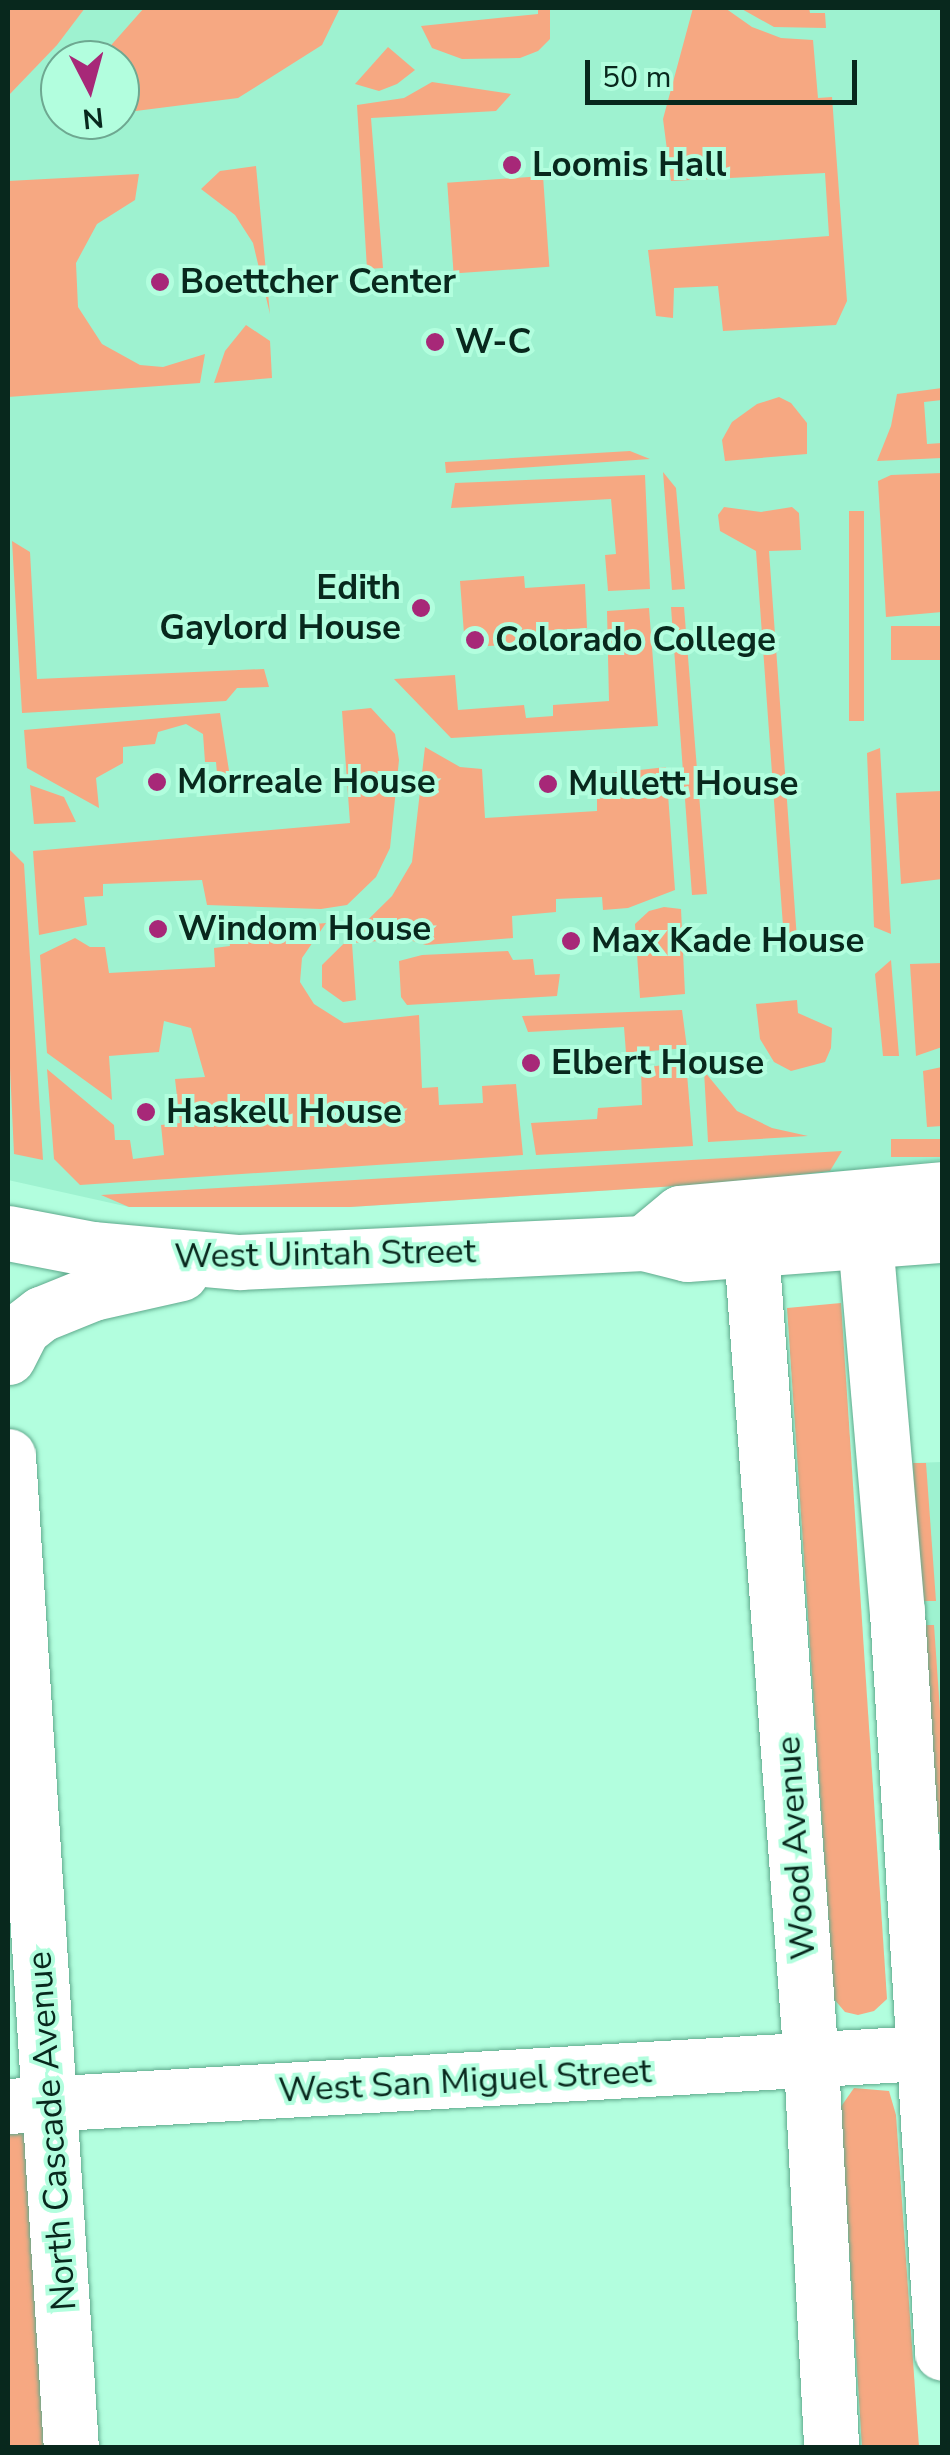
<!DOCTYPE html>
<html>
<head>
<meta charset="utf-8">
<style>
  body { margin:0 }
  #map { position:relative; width:950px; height:2455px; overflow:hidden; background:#b2fede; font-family:"Nunito Sans",sans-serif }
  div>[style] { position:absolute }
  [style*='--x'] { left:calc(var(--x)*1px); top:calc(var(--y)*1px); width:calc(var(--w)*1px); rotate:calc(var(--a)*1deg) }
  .built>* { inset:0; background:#9ef2d0 }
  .green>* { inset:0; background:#f6a882; transform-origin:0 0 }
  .roads { filter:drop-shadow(0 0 2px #5fa98c) drop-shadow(0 0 2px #5fa98c) }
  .minor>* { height:55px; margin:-27.5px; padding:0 27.5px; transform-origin:27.5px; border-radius:27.5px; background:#fff }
  .major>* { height:55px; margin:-27.5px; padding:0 27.5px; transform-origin:27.5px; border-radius:27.5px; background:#fff }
  .dots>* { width:28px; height:28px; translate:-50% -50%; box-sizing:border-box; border:5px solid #b2fede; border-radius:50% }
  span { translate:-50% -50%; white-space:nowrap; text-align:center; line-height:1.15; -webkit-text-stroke:8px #b2fede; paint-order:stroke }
  .poi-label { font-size:35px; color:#08281d; font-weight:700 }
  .left { translate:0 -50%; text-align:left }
  .right { translate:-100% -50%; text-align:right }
  .street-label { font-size:35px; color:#08281d }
  .frame { position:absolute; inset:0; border:10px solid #08281d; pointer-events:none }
  .north { position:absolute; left:40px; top:40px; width:100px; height:100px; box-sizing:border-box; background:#b2fede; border:2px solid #6ea891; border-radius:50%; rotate:174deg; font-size:28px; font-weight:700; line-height:40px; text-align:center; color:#08281d }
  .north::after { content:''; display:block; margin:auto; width:35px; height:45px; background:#a72878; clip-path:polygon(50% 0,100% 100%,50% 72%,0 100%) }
  .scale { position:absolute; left:585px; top:60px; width:272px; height:45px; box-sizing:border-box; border:5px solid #08281d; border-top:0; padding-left:12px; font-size:30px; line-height:35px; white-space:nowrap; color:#08281d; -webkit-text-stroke:8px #b2fede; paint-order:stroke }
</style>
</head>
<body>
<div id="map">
  <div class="built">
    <div style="clip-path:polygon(evenodd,8px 8px,942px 8px,942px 1160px,739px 1182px,350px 1207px,129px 1207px,8px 1180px,8px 8px,60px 60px,120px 60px,120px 120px,60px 120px,60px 60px)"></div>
    <div style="clip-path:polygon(942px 1462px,942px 1955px,913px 1463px)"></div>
  </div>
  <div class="green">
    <div style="clip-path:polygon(8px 8px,85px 8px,57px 45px,8px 96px)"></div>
    <div style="clip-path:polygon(144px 8px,340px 8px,322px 45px,238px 98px,120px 113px,120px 60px,98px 60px)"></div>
    <div style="clip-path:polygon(538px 8px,550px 8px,550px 39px,538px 51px,520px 58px,462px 59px,432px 48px,421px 26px,538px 14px)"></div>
    <div style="clip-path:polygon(693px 8px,725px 8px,752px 27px,781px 38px,813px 40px,818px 98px,832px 97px,847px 301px,836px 325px,723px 331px,718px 286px,674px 288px,673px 318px,656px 316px,648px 250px,829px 236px,825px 173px,671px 181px,663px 119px)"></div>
    <div style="clip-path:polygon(740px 8px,809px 8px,810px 13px,825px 13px,826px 28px,774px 27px)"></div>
    <div style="clip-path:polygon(388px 47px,415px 70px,397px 84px,379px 91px,355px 84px)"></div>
    <div style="clip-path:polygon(432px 82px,511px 94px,496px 111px,371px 118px,383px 268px,367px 269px,357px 105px,404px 98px)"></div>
    <div style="clip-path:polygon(256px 166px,270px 314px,253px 243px,235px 215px,201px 189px,220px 171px)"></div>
    <div style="clip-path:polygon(139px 174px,135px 200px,97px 224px,76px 263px,78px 307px,102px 344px,140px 365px,163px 367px,205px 354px,200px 383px,8px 397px,8px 181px)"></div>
    <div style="left:543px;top:176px;width:91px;height:96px;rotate:86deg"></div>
    <div style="clip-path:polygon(246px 325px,270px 341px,272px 378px,214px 383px,225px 351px)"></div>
    <div style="clip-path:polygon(942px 388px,942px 400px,924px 402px,927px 444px,942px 443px,942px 458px,877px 461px,891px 426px,897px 394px)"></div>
    <div style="clip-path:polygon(779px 397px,791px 403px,807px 423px,807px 454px,725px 461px,722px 440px,732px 422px,757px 404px)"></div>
    <div style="clip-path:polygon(630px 451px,650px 459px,446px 473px,445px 462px)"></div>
    <div style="clip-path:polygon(663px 472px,676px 488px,685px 589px,672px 590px)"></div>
    <div style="clip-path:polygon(942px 473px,942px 612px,886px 617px,878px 481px,891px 475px)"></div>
    <div style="clip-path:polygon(645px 475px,650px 589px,608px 591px,605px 555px,616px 554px,611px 499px,451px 508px,455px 483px)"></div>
    <div style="clip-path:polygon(724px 507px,761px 512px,792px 507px,799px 513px,801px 550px,769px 551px,797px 939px,784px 940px,756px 551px,720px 531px,718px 515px)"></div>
    <div style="left:849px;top:511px;width:15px;height:210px"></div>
    <div style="clip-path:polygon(12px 541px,30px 552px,37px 679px,264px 669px,269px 687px,237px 688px,226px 701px,22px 713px)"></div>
    <div style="clip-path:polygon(524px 576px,525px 588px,585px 584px,587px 628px,536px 631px,536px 644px,465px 647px,460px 581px)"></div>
    <div style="clip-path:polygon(671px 607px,684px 607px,707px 894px,692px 895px)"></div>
    <div style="clip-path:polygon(649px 608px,658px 726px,451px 738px,394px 679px,455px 675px,458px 710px,524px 705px,526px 718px,553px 716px,553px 705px,609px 701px,607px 611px)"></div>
    <div style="left:942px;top:626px;width:34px;height:51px;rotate:90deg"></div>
    <div style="clip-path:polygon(371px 708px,395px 734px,399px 760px,390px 848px,376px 877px,347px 905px,321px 909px,207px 905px,202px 880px,103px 884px,103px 896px,84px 897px,87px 925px,39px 935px,33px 851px,350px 823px,342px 711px)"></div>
    <div style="clip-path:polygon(220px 713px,230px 777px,218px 785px,216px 762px,205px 762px,203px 734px,186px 724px,158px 732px,155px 744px,123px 747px,123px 763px,96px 778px,99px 808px,27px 768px,24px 730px)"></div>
    <div style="clip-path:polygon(425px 747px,460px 767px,482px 769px,485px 818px,597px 811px,597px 799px,614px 796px,613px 773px,666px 767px,675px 890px,628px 908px,603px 910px,602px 897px,556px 899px,556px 912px,512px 916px,513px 938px,426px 945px,406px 939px,352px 943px,356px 1000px,343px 1002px,322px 987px,322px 965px,392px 896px,412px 862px)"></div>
    <div style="clip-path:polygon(880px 748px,891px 934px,874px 927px,867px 753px)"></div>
    <div style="clip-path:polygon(30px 785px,64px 797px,76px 822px,34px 824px)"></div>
    <div style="clip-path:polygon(942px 791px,942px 879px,901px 884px,896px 793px)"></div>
    <div style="clip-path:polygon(10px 850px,24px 864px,43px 1160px,14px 1154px,8px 1025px)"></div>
    <div style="clip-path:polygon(664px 907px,681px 909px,685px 994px,640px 998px,635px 924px,649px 911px)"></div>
    <div style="clip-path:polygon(326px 923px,302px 958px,300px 982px,314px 1004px,344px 1023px,419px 1015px,422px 1088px,438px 1087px,439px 1105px,483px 1103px,482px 1086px,516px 1084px,523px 1155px,80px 1185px,54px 1159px,47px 1069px,114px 1125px,115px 1140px,130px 1140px,133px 1159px,164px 1155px,161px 1125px,180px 1123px,175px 1079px,205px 1077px,191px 1028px,164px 1021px,159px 1052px,109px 1056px,112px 1100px,47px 1053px,40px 955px,75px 938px,90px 947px,105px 947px,109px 973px,215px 967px,214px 948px,230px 946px,228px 932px)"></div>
    <div style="clip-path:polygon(508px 951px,513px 960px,533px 959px,535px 975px,560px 974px,557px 996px,407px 1005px,401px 997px,399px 961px,422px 955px)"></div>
    <div style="clip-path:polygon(891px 960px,899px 1056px,883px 1056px,875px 974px)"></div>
    <div style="clip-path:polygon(942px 963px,942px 1047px,916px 1056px,910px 964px)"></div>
    <div style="clip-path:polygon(797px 1000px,798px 1013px,832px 1028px,831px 1048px,825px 1062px,791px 1071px,774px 1062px,760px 1039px,756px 1004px)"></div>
    <div style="clip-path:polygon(682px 1010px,687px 1048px,626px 1053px,624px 1027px,528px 1032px,522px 1016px)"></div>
    <div style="clip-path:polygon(686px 1062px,693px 1146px,536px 1155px,531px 1123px,597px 1119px,598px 1108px,642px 1105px,641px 1068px)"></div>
    <div style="clip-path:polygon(942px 1067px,942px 1126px,927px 1127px,923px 1071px)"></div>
    <div style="clip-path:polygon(704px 1071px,737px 1111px,772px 1128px,808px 1136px,708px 1142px)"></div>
    <div style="left:942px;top:1139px;width:18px;height:51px;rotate:90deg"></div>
    <div style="clip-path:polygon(842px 1151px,830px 1171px,739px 1182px,350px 1207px,129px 1207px,101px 1195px)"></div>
    <div style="clip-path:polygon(841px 1303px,887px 1999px,874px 2011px,858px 2015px,845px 2012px,834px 1999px,787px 1308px)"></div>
    <div style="clip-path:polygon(913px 1463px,926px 1463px,936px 1601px,920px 1601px)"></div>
    <div style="clip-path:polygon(921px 1625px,934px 1625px,942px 1740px,942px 1832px,936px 1832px)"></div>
    <div style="clip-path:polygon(854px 2088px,889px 2091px,896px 2115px,919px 2447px,862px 2447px,840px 2108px)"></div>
    <div style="clip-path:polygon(8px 2122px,26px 2129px,53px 2447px,8px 2447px)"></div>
  </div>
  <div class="roads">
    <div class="minor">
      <div style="--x:865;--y:1240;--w:373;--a:85.1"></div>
      <div style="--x:897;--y:1612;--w:742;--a:86.52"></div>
      <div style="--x:751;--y:1249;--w:815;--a:85.78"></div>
      <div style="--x:811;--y:2062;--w:387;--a:87"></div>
      <div style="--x:8;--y:2106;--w:916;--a:-3.32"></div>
    </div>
    <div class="major">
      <div style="--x:8;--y:1233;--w:86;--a:10.8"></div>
      <div style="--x:92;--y:1249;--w:148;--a:5.1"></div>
      <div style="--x:239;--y:1262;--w:405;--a:-2.7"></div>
      <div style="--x:644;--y:1243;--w:44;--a:14.3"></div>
      <div style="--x:687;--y:1254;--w:256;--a:-4.3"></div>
      <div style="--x:644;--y:1243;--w:47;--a:-39.8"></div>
      <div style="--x:680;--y:1213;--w:263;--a:-5.2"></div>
      <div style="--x:8;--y:1357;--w:33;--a:-63"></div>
      <div style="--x:23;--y:1328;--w:23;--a:-38"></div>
      <div style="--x:41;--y:1314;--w:56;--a:-22"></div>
      <div style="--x:93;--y:1293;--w:90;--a:-12.8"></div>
      <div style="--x:8;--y:1456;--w:994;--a:86.37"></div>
    </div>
  </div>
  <div class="dots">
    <div style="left:512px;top:165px;background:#a72878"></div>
    <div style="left:160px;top:282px;background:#a72878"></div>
    <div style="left:435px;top:342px;background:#a72878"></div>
    <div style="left:421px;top:608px;background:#a72878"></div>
    <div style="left:475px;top:640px;background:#a72878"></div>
    <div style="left:157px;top:782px;background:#a72878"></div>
    <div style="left:548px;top:784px;background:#a72878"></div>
    <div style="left:158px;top:929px;background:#a72878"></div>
    <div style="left:571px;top:941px;background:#a72878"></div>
    <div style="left:531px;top:1063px;background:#a72878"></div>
    <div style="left:146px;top:1112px;background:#a72878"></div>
  </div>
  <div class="poi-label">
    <span class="left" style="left:532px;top:165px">Loomis Hall</span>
    <span class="left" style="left:180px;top:282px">Boettcher Center</span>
    <span class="left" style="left:455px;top:342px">W-C</span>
    <span class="right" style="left:401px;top:608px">Edith<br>Gaylord House</span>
    <span class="left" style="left:495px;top:640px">Colorado College</span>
    <span class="left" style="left:177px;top:782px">Morreale House</span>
    <span class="left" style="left:568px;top:784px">Mullett House</span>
    <span class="left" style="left:178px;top:929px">Windom House</span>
    <span class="left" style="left:591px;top:941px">Max Kade House</span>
    <span class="left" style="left:551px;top:1063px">Elbert House</span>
    <span class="left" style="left:166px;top:1112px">Haskell House</span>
  </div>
  <div class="street-label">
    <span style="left:325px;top:1254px;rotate:-1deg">West Uintah Street</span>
    <span style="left:796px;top:1848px;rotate:-94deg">Wood Avenue</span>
    <span style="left:465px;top:2081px;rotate:-3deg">West San Miguel Street</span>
    <span style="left:52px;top:2131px;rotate:-94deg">North Cascade Avenue</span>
  </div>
  <div class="frame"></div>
  <div class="north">N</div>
  <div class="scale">50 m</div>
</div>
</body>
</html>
